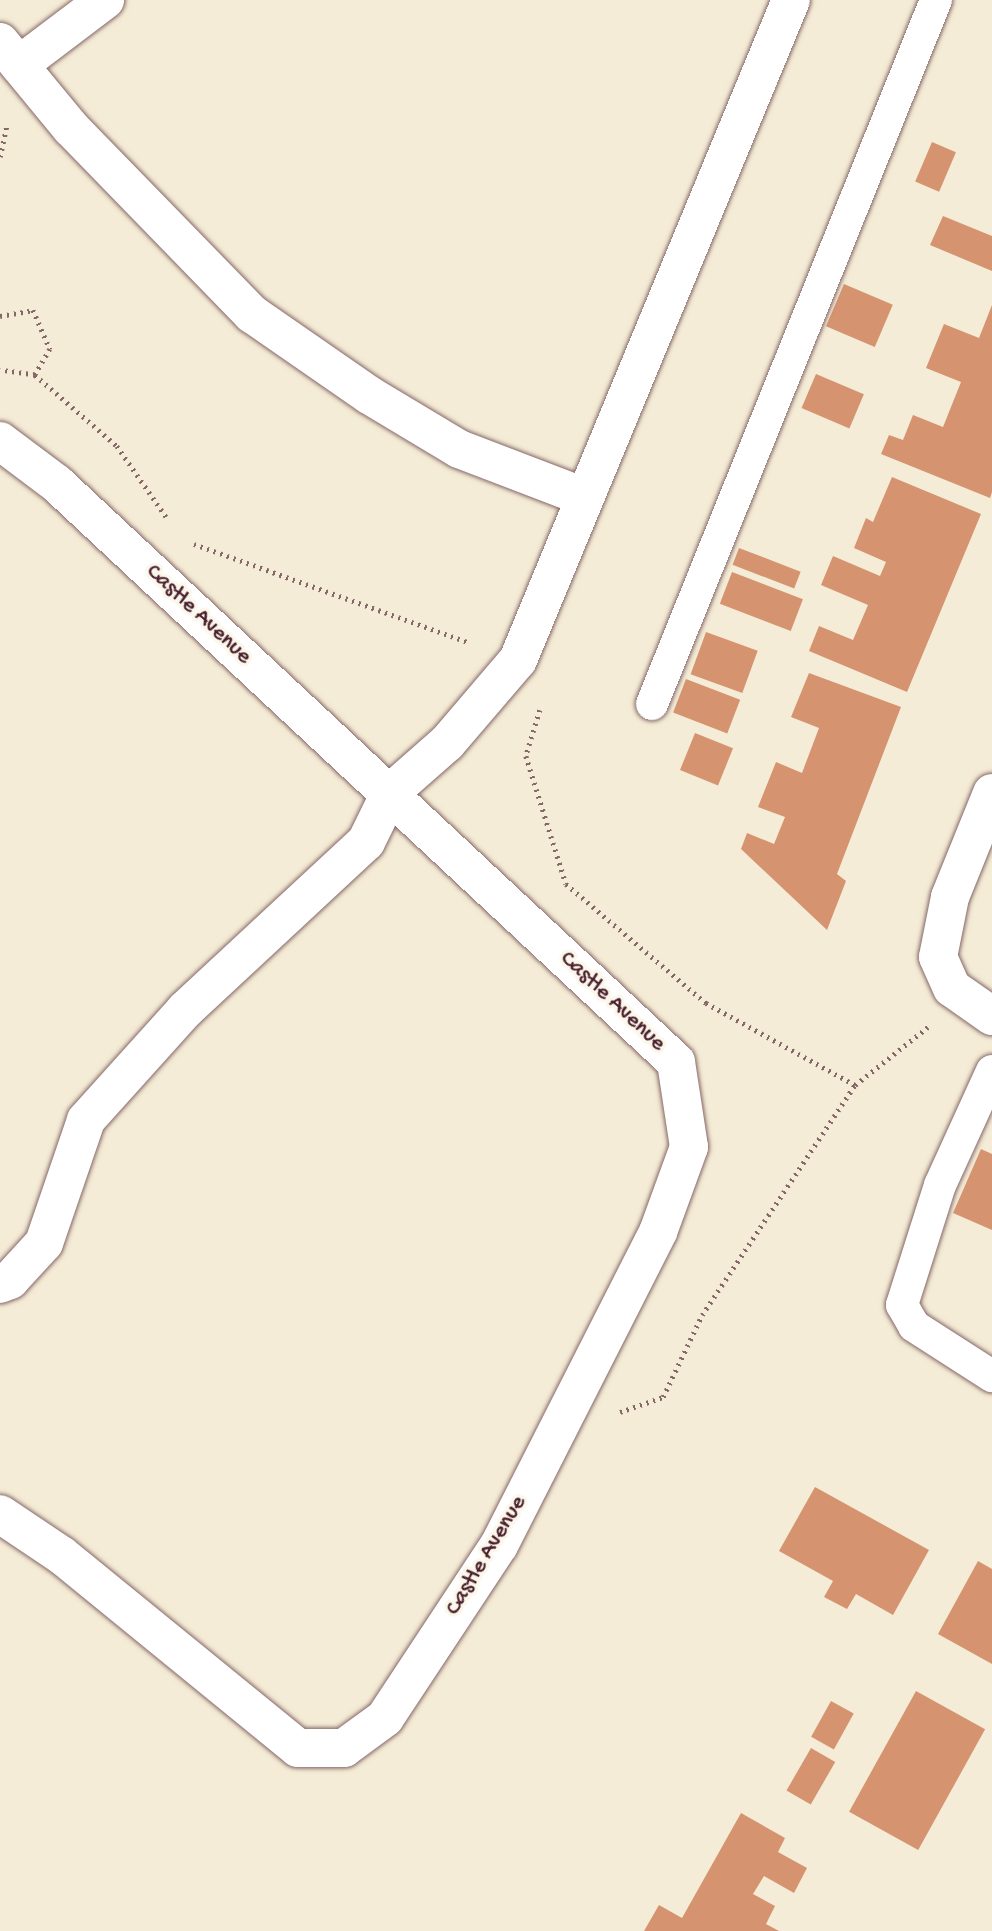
<!DOCTYPE html>
<html>
<head>
<meta charset="utf-8">
<style>
  body { margin:0 }
  #map { position:relative; width:992px; height:1931px; overflow:hidden; background:#f4ecd6; font-family:"Gochi Hand",sans-serif }
  div>[style] { position:absolute }
  [style*='--x'] { left:calc(var(--x)*1px); top:calc(var(--y)*1px); width:calc(var(--w)*1px); rotate:calc(var(--a)*1deg) }
  .building>* { inset:0; background:#d5946f; transform-origin:0 0 }
  .path>* { height:4.5px; margin-top:-2.25px; transform-origin:0; background:repeating-linear-gradient(90deg,#866767 0 2px,transparent 0 7px) }
  .roads { filter:drop-shadow(0 0 2px #866767) drop-shadow(0 0 2px #866767) }
  .lane>* { height:32px; margin:-16px; padding:0 16px; transform-origin:16px; border-radius:16px; background:#fff }
  .street>* { height:38px; margin:-19px; padding:0 19px; transform-origin:19px; border-radius:19px; background:#fff }
  span { translate:-50% -50%; white-space:nowrap; text-align:center; line-height:1.15; -webkit-text-stroke:7px #fbf7ec; paint-order:stroke }
  .street-label { font-size:23px; color:#4a1f2b }
</style>
</head>
<body>
<div id="map">
  <div class="building">
    <div style="left:932px;top:142px;width:26px;height:43px;rotate:23deg"></div>
    <div style="clip-path:polygon(943px 216px,992px 236px,992px 271px,930px 245px)"></div>
    <div style="left:844px;top:284px;width:53px;height:46px;rotate:23deg"></div>
    <div style="clip-path:polygon(992px 305px,992px 492px,990px 498px,881px 454px,889px 435px,903px 440px,913px 415px,943px 427px,961px 382px,926px 368px,944px 324px,979px 338px)"></div>
    <div style="left:816px;top:374px;width:52px;height:37px;rotate:23deg"></div>
    <div style="clip-path:polygon(892px 477px,981px 514px,907px 692px,809px 651px,819px 626px,853px 640px,868px 605px,821px 585px,833px 556px,880px 576px,886px 562px,854px 548px,866px 518px,873px 522px)"></div>
    <div style="left:739px;top:548px;width:66px;height:18px;rotate:21deg"></div>
    <div style="left:732px;top:572px;width:76px;height:34px;rotate:21deg"></div>
    <div style="left:706px;top:632px;width:55px;height:45px;rotate:20deg"></div>
    <div style="clip-path:polygon(809px 673px,901px 707px,837px 874px,846px 881px,827px 930px,741px 849px,747px 833px,774px 844px,785px 817px,758px 807px,776px 762px,802px 773px,819px 728px,791px 717px)"></div>
    <div style="left:686px;top:679px;width:58px;height:36px;rotate:21deg"></div>
    <div style="left:695px;top:733px;width:41px;height:40px;rotate:22deg"></div>
    <div style="clip-path:polygon(981px 1149px,992px 1154px,992px 1230px,953px 1213px)"></div>
    <div style="clip-path:polygon(815px 1487px,929px 1550px,893px 1615px,856px 1594px,847px 1609px,824px 1597px,833px 1581px,779px 1551px)"></div>
    <div style="clip-path:polygon(978px 1561px,992px 1569px,992px 1664px,938px 1634px)"></div>
    <div style="left:916px;top:1691px;width:79px;height:138px;rotate:29deg"></div>
    <div style="left:831px;top:1701px;width:26px;height:41px;rotate:29deg"></div>
    <div style="left:811px;top:1748px;width:28px;height:49px;rotate:30deg"></div>
    <div style="clip-path:polygon(741px 1813px,785px 1838px,778px 1852px,807px 1868px,794px 1893px,764px 1876px,753px 1894px,775px 1906px,766px 1924px,779px 1931px,644px 1931px,659px 1905px,682px 1918px)"></div>
  </div>
  <div class="path">
    <div style="--x:0;--y:157;--w:34;--a:-78"></div>
    <div style="--x:0;--y:316;--w:34;--a:-10"></div>
    <div style="--x:33;--y:310;--w:43;--a:66.4"></div>
    <div style="--x:50;--y:349;--w:30;--a:120"></div>
    <div style="--x:35;--y:375;--w:35;--a:-172"></div>
    <div style="--x:35;--y:375;--w:108;--a:40.9"></div>
    <div style="--x:117;--y:446;--w:88;--a:55.2"></div>
    <div style="--x:194;--y:544;--w:293;--a:19.7"></div>
    <div style="--x:540;--y:710;--w:48;--a:106.9"></div>
    <div style="--x:526;--y:756;--w:134;--a:72.6"></div>
    <div style="--x:566;--y:884;--w:184;--a:40.4"></div>
    <div style="--x:706;--y:1003;--w:170;--a:28.8"></div>
    <div style="--x:620;--y:1412;--w:46;--a:-19.2"></div>
    <div style="--x:663;--y:1397;--w:91;--a:-64.6"></div>
    <div style="--x:702;--y:1315;--w:276;--a:-56.4"></div>
    <div style="--x:855;--y:1085;--w:93;--a:-38.5"></div>
  </div>
  <div class="roads">
    <div class="lane">
      <div style="--x:652;--y:704;--w:759;--a:-68.03"></div>
      <div style="--x:992;--y:1071;--w:125;--a:114.5"></div>
      <div style="--x:940;--y:1185;--w:126;--a:107.6"></div>
      <div style="--x:902;--y:1305;--w:24;--a:60"></div>
      <div style="--x:914;--y:1326;--w:93;--a:32.7"></div>
    </div>
    <div class="street">
      <div style="--x:0;--y:42;--w:112;--a:50.5"></div>
      <div style="--x:71;--y:128;--w:260;--a:45.8"></div>
      <div style="--x:252;--y:314;--w:142;--a:34.7"></div>
      <div style="--x:369;--y:395;--w:105;--a:31"></div>
      <div style="--x:459;--y:449;--w:135;--a:20.9"></div>
      <div style="--x:19;--y:65;--w:108;--a:-37.1"></div>
      <div style="--x:0;--y:441;--w:70;--a:36.9"></div>
      <div style="--x:56;--y:483;--w:848;--a:43.04"></div>
      <div style="--x:676;--y:1062;--w:86;--a:81.3"></div>
      <div style="--x:689;--y:1147;--w:90;--a:110"></div>
      <div style="--x:658;--y:1232;--w:351;--a:116.9"></div>
      <div style="--x:499;--y:1545;--w:207;--a:123.4"></div>
      <div style="--x:385;--y:1718;--w:51;--a:143.8"></div>
      <div style="--x:344;--y:1748;--w:46;--a:180"></div>
      <div style="--x:298;--y:1748;--w:306;--a:-140.8"></div>
      <div style="--x:61;--y:1555;--w:73;--a:-146.1"></div>
      <div style="--x:992;--y:793;--w:112;--a:112"></div>
      <div style="--x:950;--y:897;--w:61;--a:101.3"></div>
      <div style="--x:938;--y:957;--w:34;--a:66"></div>
      <div style="--x:952;--y:988;--w:49;--a:35"></div>
      <div style="--x:0;--y:1284;--w:11;--a:-22"></div>
      <div style="--x:10;--y:1280;--w:50;--a:-47.4"></div>
      <div style="--x:44;--y:1243;--w:130;--a:-71.1"></div>
      <div style="--x:86;--y:1120;--w:148;--a:-48"></div>
      <div style="--x:185;--y:1010;--w:247;--a:-42.9"></div>
      <div style="--x:366;--y:842;--w:55;--a:-63.9"></div>
      <div style="--x:390;--y:793;--w:76;--a:-41.3"></div>
      <div style="--x:447;--y:743;--w:109;--a:-49.5"></div>
      <div style="--x:518;--y:660;--w:714;--a:-67.53"></div>
    </div>
  </div>
  <div class="street-label">
    <span style="left:198px;top:615px;rotate:43deg">Castle Avenue</span>
    <span style="left:612px;top:1002px;rotate:43deg">Castle Avenue</span>
    <span style="left:487px;top:1556px;rotate:-59deg">Castle Avenue</span>
  </div>
</div>
</body>
</html>
